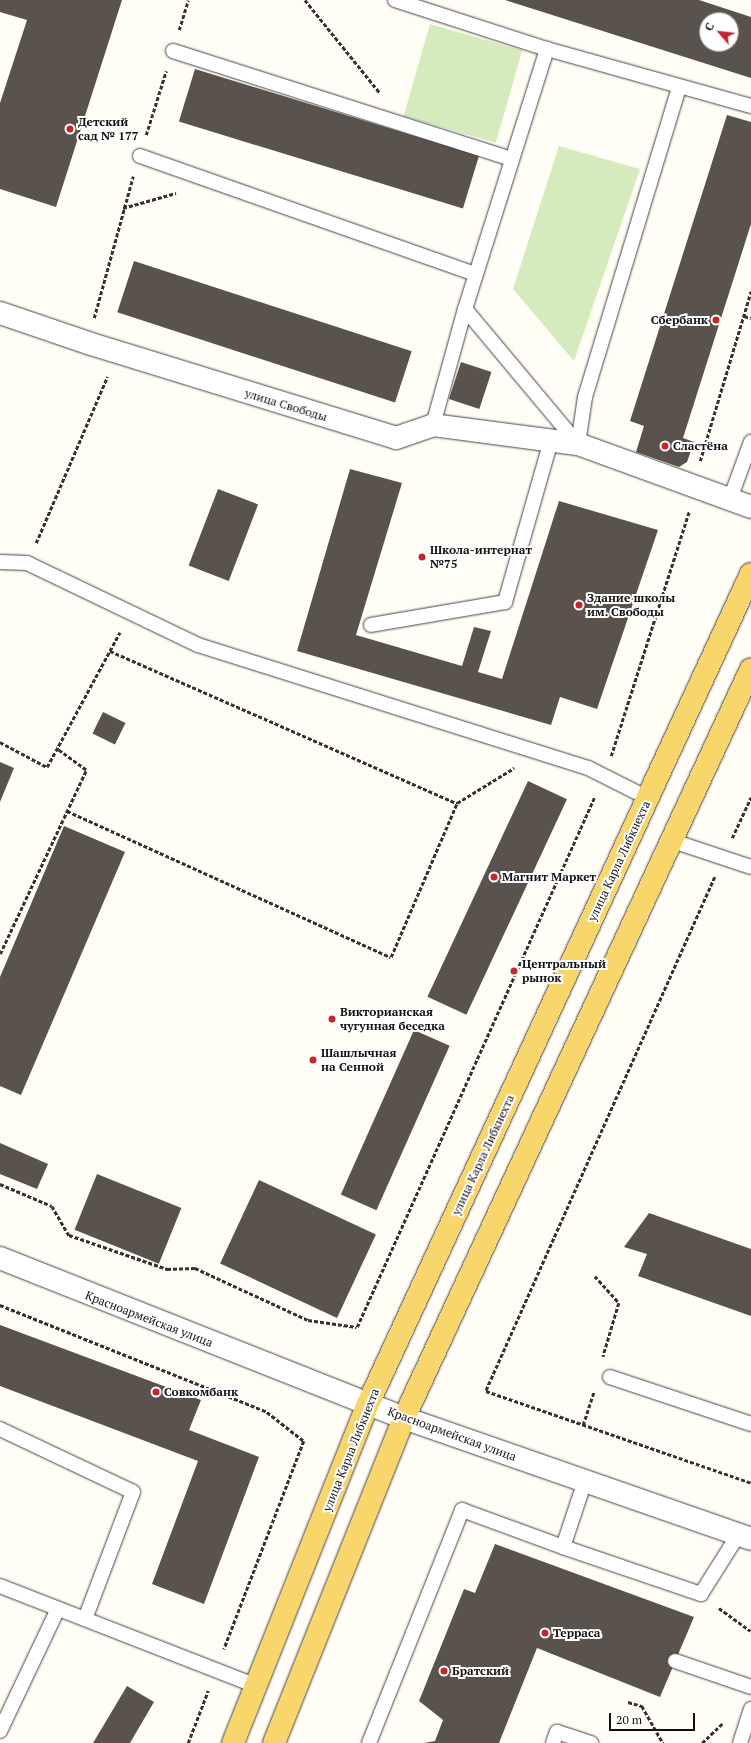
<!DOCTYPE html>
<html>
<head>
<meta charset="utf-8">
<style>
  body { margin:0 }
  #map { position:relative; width:751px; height:1743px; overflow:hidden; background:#fffdf5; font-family:"PT Serif",serif }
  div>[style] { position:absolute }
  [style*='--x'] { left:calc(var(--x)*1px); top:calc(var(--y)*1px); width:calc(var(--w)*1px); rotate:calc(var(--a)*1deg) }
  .green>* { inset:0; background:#d5ebbd; transform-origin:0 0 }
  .building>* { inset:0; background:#5a524d; transform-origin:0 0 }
  .path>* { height:2.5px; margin-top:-1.25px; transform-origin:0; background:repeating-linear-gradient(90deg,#333 0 4px,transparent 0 6px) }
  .roads { filter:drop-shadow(0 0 1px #444) drop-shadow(0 0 1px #444) }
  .service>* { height:14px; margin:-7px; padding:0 7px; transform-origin:7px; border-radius:7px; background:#fff }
  .minor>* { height:22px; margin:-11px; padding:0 11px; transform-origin:11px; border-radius:11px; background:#fff }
  .tertiary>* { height:22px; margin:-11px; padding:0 11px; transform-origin:11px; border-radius:11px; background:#fff }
  .primary>* { height:22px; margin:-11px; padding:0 11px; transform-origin:11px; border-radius:11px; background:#f9d66b }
  .dots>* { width:11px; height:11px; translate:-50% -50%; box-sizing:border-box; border:2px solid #fff; border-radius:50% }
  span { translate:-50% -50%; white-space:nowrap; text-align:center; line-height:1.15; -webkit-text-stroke:4px #fff; paint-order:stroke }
  .poi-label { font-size:12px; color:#111; font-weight:700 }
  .left { translate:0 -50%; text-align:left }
  .right { translate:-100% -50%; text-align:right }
  .street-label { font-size:12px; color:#111 }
  .north { position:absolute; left:699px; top:12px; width:40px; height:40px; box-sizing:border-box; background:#fff; border:1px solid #a0a0a0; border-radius:50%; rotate:298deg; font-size:11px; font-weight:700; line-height:16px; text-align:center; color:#111 }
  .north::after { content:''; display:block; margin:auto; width:14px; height:18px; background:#c4262e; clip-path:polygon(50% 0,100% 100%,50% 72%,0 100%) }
  .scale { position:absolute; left:609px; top:1713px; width:86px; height:18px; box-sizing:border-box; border:2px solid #111; border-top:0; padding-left:5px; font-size:12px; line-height:14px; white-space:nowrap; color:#111; -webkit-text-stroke:3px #fff; paint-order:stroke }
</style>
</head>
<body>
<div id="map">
  <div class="green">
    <div style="left:430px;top:24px;width:96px;height:96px;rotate:16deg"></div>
    <div style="clip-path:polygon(559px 146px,640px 169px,574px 361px,513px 289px)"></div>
  </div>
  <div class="building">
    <div style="clip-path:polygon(0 0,122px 0,56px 207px,0 189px,0 103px,27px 20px,0 12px)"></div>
    <div style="clip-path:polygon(evenodd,505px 0,699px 0,751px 17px,751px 78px,505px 0,707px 20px,731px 20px,731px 44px,707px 44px,707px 20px)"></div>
    <div style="left:195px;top:69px;width:297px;height:55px;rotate:17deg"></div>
    <div style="clip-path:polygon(727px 115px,751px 122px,751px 224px,683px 438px,694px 442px,687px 462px,679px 467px,636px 452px,644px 426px,630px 421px)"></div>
    <div style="left:134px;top:261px;width:292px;height:54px;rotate:18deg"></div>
    <div style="left:461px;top:362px;width:32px;height:39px;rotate:18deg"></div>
    <div style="clip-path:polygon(350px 469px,402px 483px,356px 635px,462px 666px,474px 627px,491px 631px,478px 672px,502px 679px,559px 501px,658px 530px,597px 709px,560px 697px,551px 725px,297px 651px)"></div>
    <div style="left:218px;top:489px;width:43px;height:82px;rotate:21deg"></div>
    <div style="left:103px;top:712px;width:25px;height:24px;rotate:26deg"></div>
    <div style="clip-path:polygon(0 762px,14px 768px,0 802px)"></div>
    <div style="left:528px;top:781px;width:43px;height:238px;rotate:25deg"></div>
    <div style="clip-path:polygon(64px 826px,125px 852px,21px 1095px,0 1086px,0 977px)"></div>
    <div style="left:414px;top:1030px;width:39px;height:180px;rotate:24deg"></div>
    <div style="clip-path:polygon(0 1143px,48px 1164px,37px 1189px,0 1174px)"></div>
    <div style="left:97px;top:1174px;width:91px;height:60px;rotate:22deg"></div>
    <div style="left:259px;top:1180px;width:129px;height:92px;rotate:25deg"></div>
    <div style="clip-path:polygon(649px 1213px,751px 1249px,751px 1316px,638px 1276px,647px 1254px,624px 1247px)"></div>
    <div style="clip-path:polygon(0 1325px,201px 1400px,189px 1430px,259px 1457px,204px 1604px,152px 1584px,198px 1461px,0 1386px)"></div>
    <div style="clip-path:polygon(495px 1544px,694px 1617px,660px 1697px,537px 1648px,499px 1743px,424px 1743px,435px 1741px,443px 1720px,419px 1701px,464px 1589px,475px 1593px)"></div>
    <div style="clip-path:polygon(127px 1686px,154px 1702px,130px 1743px,93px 1743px)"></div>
  </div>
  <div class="path">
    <div style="--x:305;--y:0;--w:119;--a:51.1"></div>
    <div style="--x:179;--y:30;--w:31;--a:-73"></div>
    <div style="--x:146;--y:135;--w:67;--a:-72.6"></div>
    <div style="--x:123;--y:208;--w:55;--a:-15.8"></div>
    <div style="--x:744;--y:316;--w:7;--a:16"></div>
    <div style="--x:94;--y:318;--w:147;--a:-74.6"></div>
    <div style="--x:700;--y:461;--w:177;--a:-73.3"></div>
    <div style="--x:36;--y:543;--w:181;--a:-66.8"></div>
    <div style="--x:110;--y:651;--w:379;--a:23.7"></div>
    <div style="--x:0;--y:742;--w:53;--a:28"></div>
    <div style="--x:47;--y:767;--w:153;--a:-61.6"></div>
    <div style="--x:611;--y:756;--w:257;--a:-72.3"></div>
    <div style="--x:67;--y:811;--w:355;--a:24.3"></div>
    <div style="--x:391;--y:957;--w:168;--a:-66.8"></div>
    <div style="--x:457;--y:803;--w:67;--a:-31.6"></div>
    <div style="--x:732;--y:838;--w:45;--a:-65.1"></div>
    <div style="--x:715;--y:877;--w:563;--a:114.01"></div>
    <div style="--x:486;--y:1391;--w:281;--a:19.1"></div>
    <div style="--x:0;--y:954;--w:203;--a:-64.9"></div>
    <div style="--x:86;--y:770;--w:36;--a:-144"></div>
    <div style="--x:0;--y:1184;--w:56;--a:22.9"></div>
    <div style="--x:52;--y:1206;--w:34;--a:60"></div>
    <div style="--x:69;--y:1235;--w:104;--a:19.1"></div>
    <div style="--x:167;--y:1269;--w:28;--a:-2"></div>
    <div style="--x:195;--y:1268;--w:124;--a:24.7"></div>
    <div style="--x:308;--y:1320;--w:49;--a:8.1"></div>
    <div style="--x:357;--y:1327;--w:582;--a:-65.86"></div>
    <div style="--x:595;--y:1276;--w:36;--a:48"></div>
    <div style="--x:619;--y:1303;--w:56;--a:106.5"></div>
    <div style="--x:0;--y:1305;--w:288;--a:21.8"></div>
    <div style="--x:267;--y:1412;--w:47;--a:38.1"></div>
    <div style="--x:304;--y:1441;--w:223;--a:111"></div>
    <div style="--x:583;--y:1425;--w:36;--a:-72"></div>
    <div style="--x:719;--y:1608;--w:39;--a:36"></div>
    <div style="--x:628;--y:1702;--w:15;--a:16"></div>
    <div style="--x:642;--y:1706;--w:43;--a:60.4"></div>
    <div style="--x:188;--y:1743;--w:56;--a:-69"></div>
    <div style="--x:702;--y:1743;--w:28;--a:-44"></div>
  </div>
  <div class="roads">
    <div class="service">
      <div style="--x:395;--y:0;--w:160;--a:17.9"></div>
      <div style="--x:547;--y:49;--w:212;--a:15.6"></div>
      <div style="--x:547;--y:49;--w:273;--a:107.5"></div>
      <div style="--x:465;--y:309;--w:176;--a:50.1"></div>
      <div style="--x:173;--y:51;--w:355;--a:17.7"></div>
      <div style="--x:140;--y:156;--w:356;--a:19.4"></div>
      <div style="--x:433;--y:425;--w:120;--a:-74.6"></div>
      <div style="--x:578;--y:444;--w:48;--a:-81.5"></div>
      <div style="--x:585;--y:397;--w:324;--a:-73.1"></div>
      <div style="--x:730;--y:499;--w:61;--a:-69.8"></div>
      <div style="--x:0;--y:562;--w:27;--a:2"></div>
      <div style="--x:27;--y:563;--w:190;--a:25.6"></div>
      <div style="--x:198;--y:645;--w:409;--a:17.5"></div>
      <div style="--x:588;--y:768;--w:67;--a:26.6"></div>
      <div style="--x:371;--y:625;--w:136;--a:-9.7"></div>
      <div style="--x:505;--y:602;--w:168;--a:-74.1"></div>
      <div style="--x:670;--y:840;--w:85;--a:18.4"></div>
      <div style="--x:610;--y:1377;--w:149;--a:18.4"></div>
      <div style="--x:0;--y:1429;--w:147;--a:25.3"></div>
      <div style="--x:133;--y:1492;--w:136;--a:110.7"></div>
      <div style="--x:563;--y:1547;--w:146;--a:18.8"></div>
      <div style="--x:701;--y:1594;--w:70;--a:-57.9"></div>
      <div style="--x:0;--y:1586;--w:275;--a:21.3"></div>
      <div style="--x:675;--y:1661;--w:80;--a:18.9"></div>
      <div style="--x:0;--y:1731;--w:135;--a:-64.6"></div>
      <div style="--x:369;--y:1743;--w:251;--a:-68.2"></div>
      <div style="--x:462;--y:1510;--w:108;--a:20.1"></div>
      <div style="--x:563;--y:1547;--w:70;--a:-71.6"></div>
      <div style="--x:553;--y:1743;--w:12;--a:-70"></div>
      <div style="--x:557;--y:1732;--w:36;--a:18"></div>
      <div style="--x:740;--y:1743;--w:36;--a:-72"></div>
    </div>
    <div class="minor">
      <div style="--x:0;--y:313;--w:93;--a:18.8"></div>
      <div style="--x:88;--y:343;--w:322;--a:17.1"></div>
      <div style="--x:396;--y:438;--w:39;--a:-19"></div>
      <div style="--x:433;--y:425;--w:146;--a:7.5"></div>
      <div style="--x:578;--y:444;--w:184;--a:20"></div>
    </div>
    <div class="tertiary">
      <div style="--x:0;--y:1258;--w:435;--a:21.6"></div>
      <div style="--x:404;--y:1418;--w:367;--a:19.2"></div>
    </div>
    <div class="primary">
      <div style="--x:233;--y:1743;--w:365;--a:-68.3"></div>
      <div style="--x:368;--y:1404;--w:914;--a:-65.23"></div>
      <div style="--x:274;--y:1743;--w:350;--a:-68.2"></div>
      <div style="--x:404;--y:1418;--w:825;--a:-65.14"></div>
    </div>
  </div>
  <div class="dots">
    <div style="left:70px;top:129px;background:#c4262e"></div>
    <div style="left:716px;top:320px;background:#c4262e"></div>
    <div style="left:665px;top:446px;background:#c4262e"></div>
    <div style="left:422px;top:557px;background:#c4262e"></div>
    <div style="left:579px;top:605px;background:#c4262e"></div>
    <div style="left:494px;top:877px;background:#c4262e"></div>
    <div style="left:514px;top:971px;background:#c4262e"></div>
    <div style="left:332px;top:1019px;background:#c4262e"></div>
    <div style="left:313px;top:1060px;background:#c4262e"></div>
    <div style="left:156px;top:1392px;background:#c4262e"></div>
    <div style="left:545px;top:1633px;background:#c4262e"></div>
    <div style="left:444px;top:1671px;background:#c4262e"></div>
  </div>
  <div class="poi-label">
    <span class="left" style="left:78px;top:129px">Детский<br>сад № 177</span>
    <span class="right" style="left:708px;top:320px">Сбербанк</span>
    <span class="left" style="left:673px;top:446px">Сластёна</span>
    <span class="left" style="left:430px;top:557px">Школа-интернат<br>№75</span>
    <span class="left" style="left:587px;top:605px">Здание школы<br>им. Свободы</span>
    <span class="left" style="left:502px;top:877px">Магнит Маркет</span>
    <span class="left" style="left:522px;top:971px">Центральный<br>рынок</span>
    <span class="left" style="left:340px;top:1019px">Викторианская<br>чугунная беседка</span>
    <span class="left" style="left:321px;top:1060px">Шашлычная<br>на Сенной</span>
    <span class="left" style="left:164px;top:1392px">Совкомбанк</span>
    <span class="left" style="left:553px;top:1633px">Терраса</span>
    <span class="left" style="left:452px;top:1671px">Братский</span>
  </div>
  <div class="street-label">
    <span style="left:286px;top:405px;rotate:17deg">улица Свободы</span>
    <span style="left:619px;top:861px;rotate:-65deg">улица Карла Либкнехта</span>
    <span style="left:483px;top:1155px;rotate:-65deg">улица Карла Либкнехта</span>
    <span style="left:149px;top:1319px;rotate:21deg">Красноармейская улица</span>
    <span style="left:452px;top:1434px;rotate:20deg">Красноармейская улица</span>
    <span style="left:351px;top:1450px;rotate:-68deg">улица Карла Либкнехта</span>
  </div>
  <div class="north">С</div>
  <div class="scale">20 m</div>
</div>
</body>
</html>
